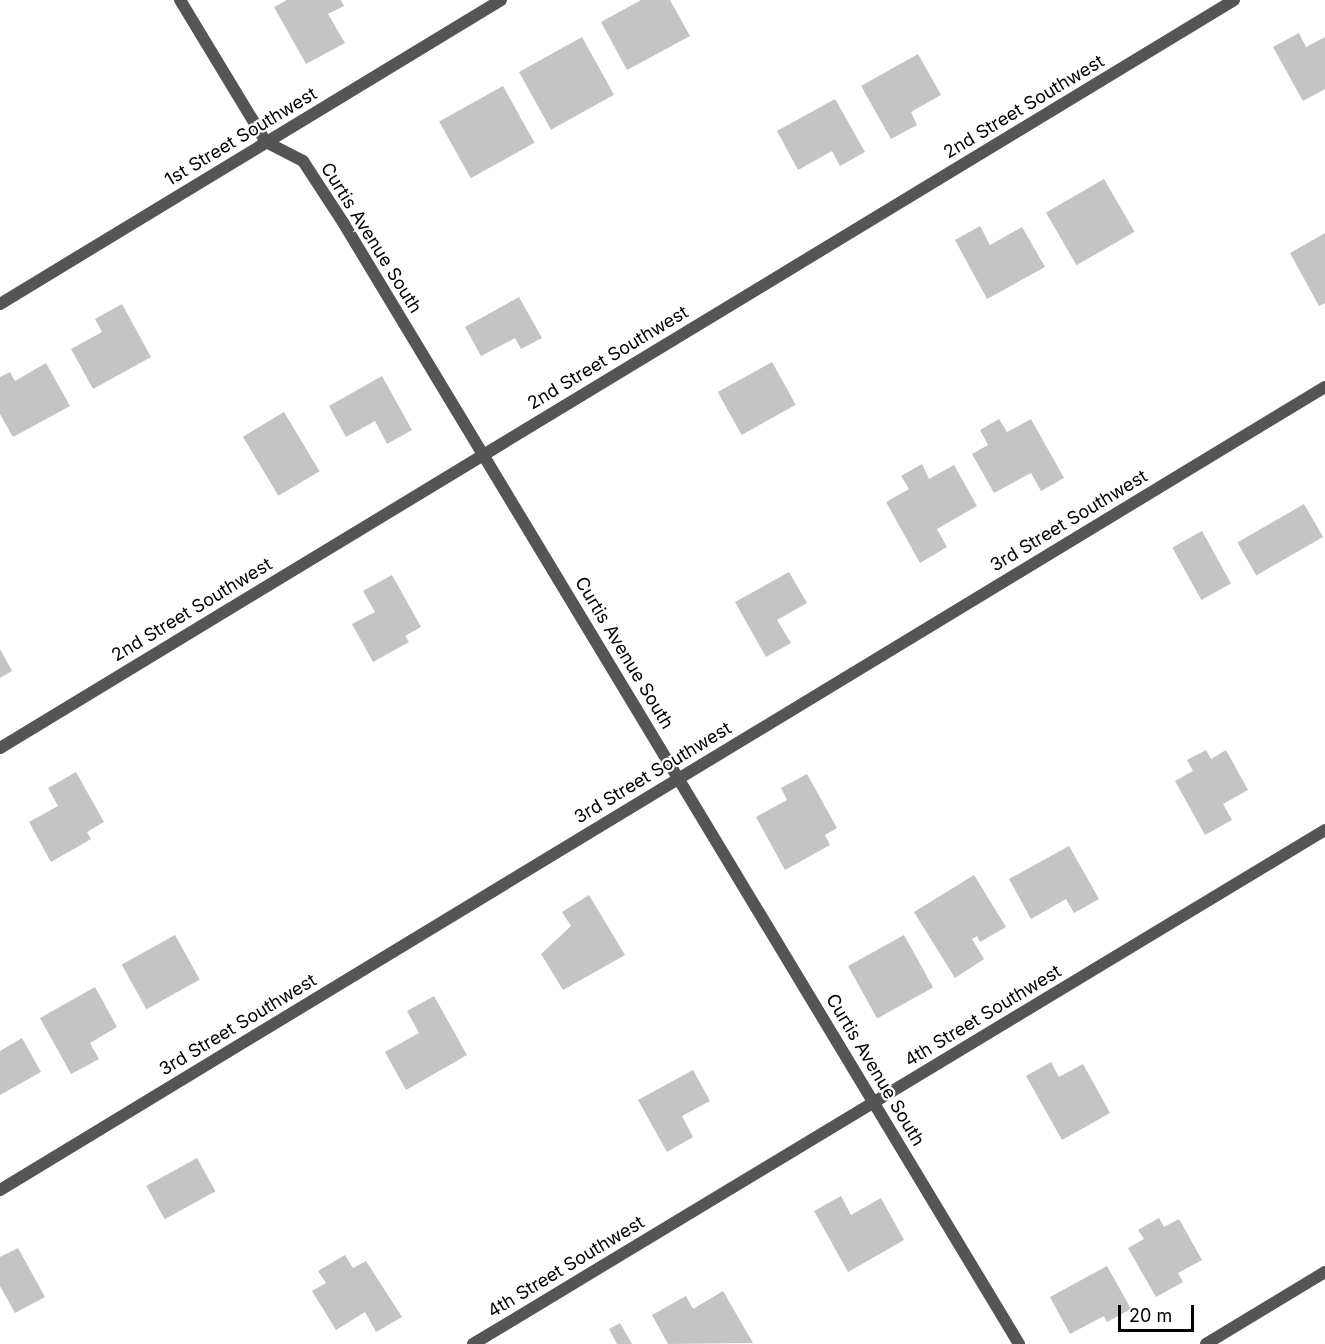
<!DOCTYPE html>
<html>
<head>
<meta charset="utf-8">
<style>
  body { margin:0 }
  #map { position:relative; width:1325px; height:1344px; overflow:hidden; background:#fff; font-family:Inter,sans-serif }
  div>[style] { position:absolute }
  [style*='--x'] { left:calc(var(--x)*1px); top:calc(var(--y)*1px); width:calc(var(--w)*1px); rotate:calc(var(--a)*1deg) }
  .building>* { inset:0; background:#c4c4c4; transform-origin:0 0 }
  .minor>* { height:12px; margin:-6px; padding:0 6px; transform-origin:6px; border-radius:6px; background:#555 }
  span { translate:-50% -50%; white-space:nowrap; text-align:center; line-height:1.15; -webkit-text-stroke:4.5px #fff; paint-order:stroke }
  .street-label { font-size:18px; color:#000 }
  .scale { position:absolute; left:1118px; top:1305px; width:76px; height:27px; box-sizing:border-box; border:3px solid #000; border-top:0; padding-left:8px; font-size:18px; line-height:21px; white-space:nowrap; color:#000; -webkit-text-stroke:4px #fff; paint-order:stroke }
</style>
</head>
<body>
<div id="map">
  <div class="building">
    <div style="clip-path:polygon(287px 0,341px 0,344px 6px,328px 14px,345px 43px,306px 64px,274px 7px)"></div>
    <div style="clip-path:polygon(641px 0,670px 0,690px 36px,627px 70px,601px 22px)"></div>
    <div style="clip-path:polygon(1299px 33px,1306px 47px,1325px 37px,1325px 89px,1303px 101px,1273px 47px)"></div>
    <div style="left:582px;top:37px;width:66px;height:72px;rotate:61deg"></div>
    <div style="clip-path:polygon(918px 54px,941px 95px,911px 112px,917px 125px,891px 139px,861px 86px)"></div>
    <div style="left:503px;top:86px;width:65px;height:73px;rotate:61deg"></div>
    <div style="clip-path:polygon(835px 99px,865px 152px,840px 166px,832px 151px,798px 170px,777px 131px)"></div>
    <div style="left:1104px;top:179px;width:61px;height:67px;rotate:60deg"></div>
    <div style="clip-path:polygon(980px 226px,990px 245px,1022px 227px,1045px 267px,987px 299px,955px 240px)"></div>
    <div style="clip-path:polygon(1325px 233px,1325px 303px,1319px 306px,1290px 253px)"></div>
    <div style="clip-path:polygon(519px 297px,542px 338px,521px 349px,515px 338px,481px 356px,465px 327px)"></div>
    <div style="clip-path:polygon(122px 304px,151px 357px,93px 389px,71px 349px,102px 332px,95px 319px)"></div>
    <div style="left:772px;top:362px;width:49px;height:62px;rotate:61deg"></div>
    <div style="clip-path:polygon(46px 363px,70px 406px,13px 437px,0 414px,0 377px,10px 372px,15px 381px)"></div>
    <div style="clip-path:polygon(382px 376px,412px 430px,387px 444px,375px 421px,346px 437px,329px 406px)"></div>
    <div style="left:284px;top:412px;width:69px;height:48px;rotate:59deg"></div>
    <div style="clip-path:polygon(999px 419px,1007px 432px,1031px 419px,1064px 478px,1041px 491px,1031px 473px,994px 493px,972px 454px,988px 445px,980px 430px)"></div>
    <div style="clip-path:polygon(922px 464px,929px 479px,954px 465px,977px 506px,937px 529px,947px 547px,920px 563px,886px 502px,909px 489px,901px 476px)"></div>
    <div style="left:1304px;top:504px;width:38px;height:77px;rotate:60deg"></div>
    <div style="left:1202px;top:531px;width:60px;height:34px;rotate:61deg"></div>
    <div style="clip-path:polygon(789px 572px,807px 603px,777px 620px,791px 643px,766px 657px,735px 602px)"></div>
    <div style="clip-path:polygon(392px 575px,421px 627px,405px 636px,409px 642px,373px 662px,352px 624px,375px 612px,363px 591px)"></div>
    <div style="clip-path:polygon(0 649px,12px 671px,0 678px)"></div>
    <div style="clip-path:polygon(1206px 750px,1211px 759px,1226px 750px,1248px 790px,1223px 804px,1232px 820px,1205px 835px,1175px 781px,1193px 771px,1187px 760px)"></div>
    <div style="clip-path:polygon(76px 772px,104px 822px,87px 832px,91px 839px,51px 862px,29px 822px,58px 806px,48px 788px)"></div>
    <div style="clip-path:polygon(807px 774px,837px 828px,825px 835px,830px 845px,785px 870px,756px 817px,787px 800px,781px 788px)"></div>
    <div style="clip-path:polygon(1069px 846px,1099px 899px,1074px 913px,1066px 899px,1031px 919px,1009px 879px)"></div>
    <div style="clip-path:polygon(974px 875px,1006px 927px,980px 942px,977px 936px,972px 939px,984px 959px,955px 978px,914px 912px)"></div>
    <div style="clip-path:polygon(589px 895px,625px 955px,563px 990px,541px 954px,571px 926px,562px 912px)"></div>
    <div style="left:175px;top:935px;width:51px;height:61px;rotate:61deg"></div>
    <div style="left:904px;top:935px;width:60px;height:64px;rotate:61deg"></div>
    <div style="clip-path:polygon(95px 987px,117px 1027px,90px 1043px,99px 1059px,71px 1074px,40px 1018px)"></div>
    <div style="clip-path:polygon(434px 996px,467px 1055px,406px 1090px,385px 1052px,419px 1033px,407px 1011px)"></div>
    <div style="clip-path:polygon(22px 1038px,41px 1072px,0 1095px,0 1051px)"></div>
    <div style="clip-path:polygon(1051px 1062px,1059px 1077px,1083px 1064px,1110px 1113px,1062px 1140px,1026px 1076px)"></div>
    <div style="clip-path:polygon(693px 1070px,710px 1101px,682px 1116px,693px 1137px,667px 1152px,638px 1100px)"></div>
    <div style="left:197px;top:1158px;width:38px;height:58px;rotate:61deg"></div>
    <div style="clip-path:polygon(841px 1196px,851px 1215px,881px 1198px,904px 1240px,848px 1272px,814px 1211px)"></div>
    <div style="clip-path:polygon(1159px 1218px,1164px 1227px,1179px 1219px,1202px 1260px,1178px 1273px,1183px 1282px,1156px 1297px,1128px 1248px,1144px 1239px,1138px 1230px)"></div>
    <div style="clip-path:polygon(18px 1248px,45px 1297px,15px 1313px,0 1286px,0 1257px)"></div>
    <div style="clip-path:polygon(345px 1255px,353px 1268px,366px 1261px,402px 1317px,376px 1332px,365px 1312px,336px 1330px,312px 1291px,326px 1283px,318px 1271px)"></div>
    <div style="clip-path:polygon(1107px 1266px,1131px 1309px,1107px 1322px,1104px 1316px,1070px 1334px,1050px 1297px)"></div>
    <div style="clip-path:polygon(723px 1291px,753px 1343px,668px 1344px,652px 1315px,686px 1296px,693px 1309px)"></div>
    <div style="clip-path:polygon(620px 1323px,632px 1344px,617px 1344px,609px 1329px)"></div>
  </div>
  <div class="minor">
    <div style="--x:180;--y:0;--w:166;--a:58.8"></div>
    <div style="--x:266;--y:142;--w:42;--a:27.2"></div>
    <div style="--x:303;--y:161;--w:75;--a:56.9"></div>
    <div style="--x:344;--y:224;--w:1308;--a:58.92"></div>
    <div style="--x:0;--y:304;--w:586;--a:-31.25"></div>
    <div style="--x:0;--y:748;--w:1443;--a:-31.22"></div>
    <div style="--x:0;--y:1190;--w:1549;--a:-31.22"></div>
    <div style="--x:473;--y:1344;--w:995;--a:-31.1"></div>
    <div style="--x:1206;--y:1344;--w:139;--a:-31.2"></div>
  </div>
  <div class="street-label">
    <span style="left:1024px;top:107px;rotate:-31deg">2nd Street Southwest</span>
    <span style="left:241px;top:137px;rotate:-31deg">1st Street Southwest</span>
    <span style="left:371px;top:238px;rotate:58deg">Curtis Avenue South</span>
    <span style="left:608px;top:358px;rotate:-31deg">2nd Street Southwest</span>
    <span style="left:1069px;top:521px;rotate:-31deg">3rd Street Southwest</span>
    <span style="left:192px;top:610px;rotate:-31deg">2nd Street Southwest</span>
    <span style="left:624px;top:653px;rotate:59deg">Curtis Avenue South</span>
    <span style="left:653px;top:773px;rotate:-31deg">3rd Street Southwest</span>
    <span style="left:983px;top:1016px;rotate:-31deg">4th Street Southwest</span>
    <span style="left:238px;top:1025px;rotate:-31deg">3rd Street Southwest</span>
    <span style="left:875px;top:1070px;rotate:59deg">Curtis Avenue South</span>
    <span style="left:566px;top:1267px;rotate:-31deg">4th Street Southwest</span>
  </div>
  <div class="scale">20 m</div>
</div>
</body>
</html>
